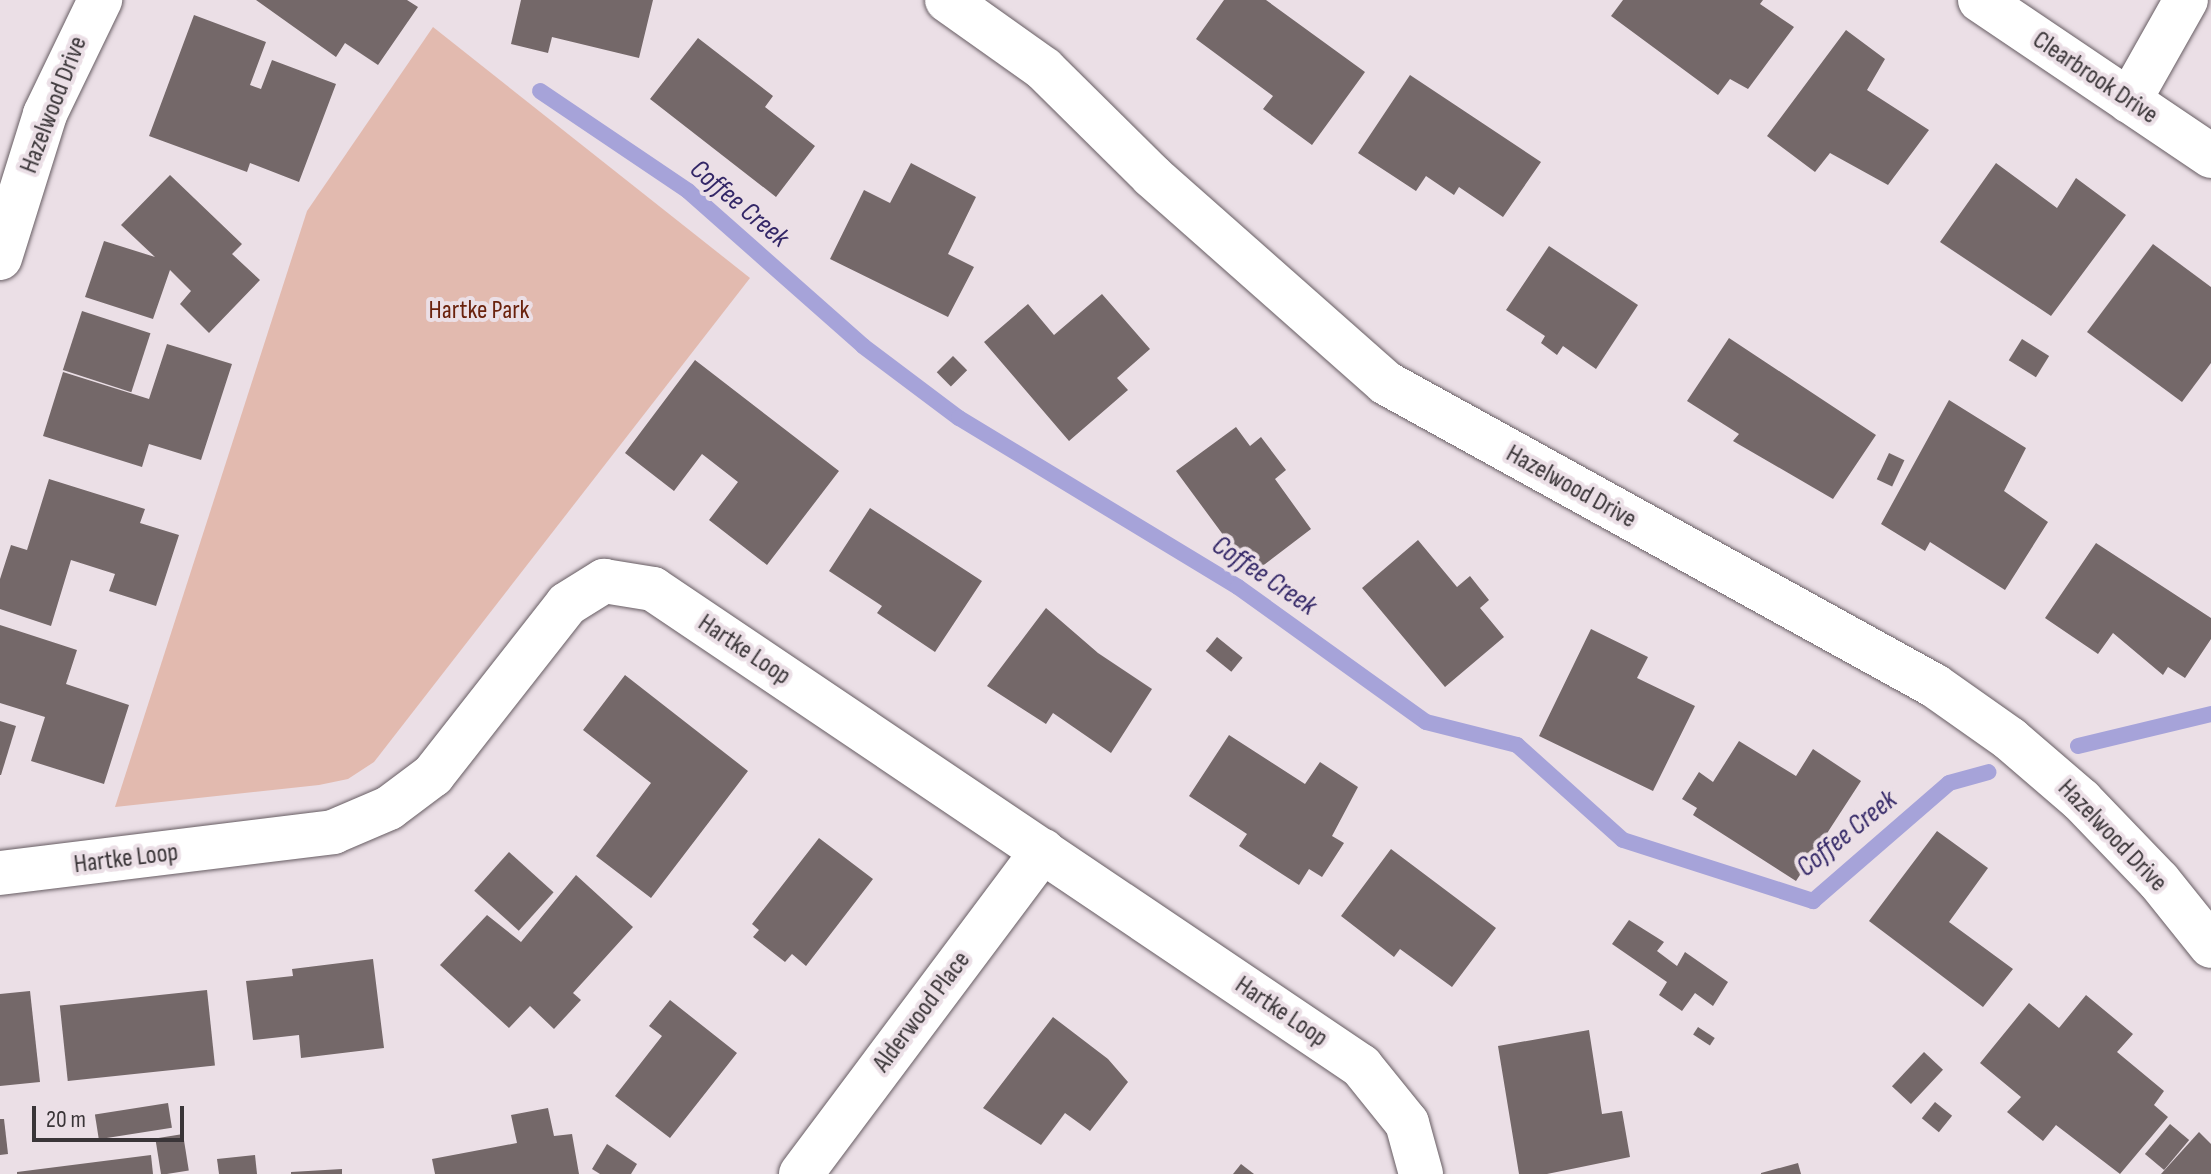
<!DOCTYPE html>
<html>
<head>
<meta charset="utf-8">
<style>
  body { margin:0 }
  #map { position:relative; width:2211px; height:1174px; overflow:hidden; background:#ebdfe6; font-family:"Sofia Sans Condensed",sans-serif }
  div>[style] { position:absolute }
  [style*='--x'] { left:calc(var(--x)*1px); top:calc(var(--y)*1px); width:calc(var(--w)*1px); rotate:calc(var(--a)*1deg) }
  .green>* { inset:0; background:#e2baaf }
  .stream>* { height:16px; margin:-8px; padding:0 8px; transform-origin:8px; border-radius:8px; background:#a6a3d9 }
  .building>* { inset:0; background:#746869; transform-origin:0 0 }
  .roads { filter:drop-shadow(0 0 2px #675d63) drop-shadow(0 0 2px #675d63) }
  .street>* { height:44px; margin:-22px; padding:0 22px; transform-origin:22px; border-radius:22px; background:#fff }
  span { translate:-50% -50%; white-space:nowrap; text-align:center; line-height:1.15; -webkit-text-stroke:8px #ebdfe6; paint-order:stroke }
  .street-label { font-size:26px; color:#3a3538 }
  .park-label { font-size:26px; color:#6a220d }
  .water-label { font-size:28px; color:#332767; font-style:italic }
  .scale { position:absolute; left:32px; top:1106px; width:152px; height:36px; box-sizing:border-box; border:4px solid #3a3538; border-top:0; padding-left:10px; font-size:24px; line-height:28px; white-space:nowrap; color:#3a3538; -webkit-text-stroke:6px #ebdfe6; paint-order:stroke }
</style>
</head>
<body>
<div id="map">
  <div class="green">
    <div style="clip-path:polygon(433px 27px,750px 278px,374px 762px,348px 779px,319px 785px,115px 807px,307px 211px)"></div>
  </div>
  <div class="stream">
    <div style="--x:540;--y:91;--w:179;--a:34"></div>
    <div style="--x:688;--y:191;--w:234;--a:41.5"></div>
    <div style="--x:863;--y:346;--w:120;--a:36.9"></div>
    <div style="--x:959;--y:418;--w:326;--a:31.2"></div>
    <div style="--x:1238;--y:587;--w:231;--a:35.7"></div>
    <div style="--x:1426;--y:722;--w:94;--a:14.2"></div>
    <div style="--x:1517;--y:745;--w:142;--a:41.9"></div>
    <div style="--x:1623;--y:840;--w:200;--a:17.8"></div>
    <div style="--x:1813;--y:901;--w:180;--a:-40.9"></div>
    <div style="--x:1949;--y:783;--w:41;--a:-15.4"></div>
    <div style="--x:2078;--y:746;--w:137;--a:-13.5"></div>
  </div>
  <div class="building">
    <div style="clip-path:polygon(256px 0,407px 0,418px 7px,378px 65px,345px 43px,336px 57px)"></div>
    <div style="clip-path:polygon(521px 0,653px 0,639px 58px,552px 37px,548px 53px,511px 44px)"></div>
    <div style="clip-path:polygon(1224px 0,1266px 0,1365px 72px,1312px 145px,1263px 109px,1273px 96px,1196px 39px)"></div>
    <div style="clip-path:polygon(1623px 0,1763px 0,1760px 4px,1794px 27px,1748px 89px,1730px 79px,1718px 95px,1611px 16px)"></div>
    <div style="clip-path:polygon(194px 15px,266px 42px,250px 85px,261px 89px,272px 60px,336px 84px,299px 182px,250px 163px,247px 172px,149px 136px)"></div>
    <div style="clip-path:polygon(1846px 30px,1885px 59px,1867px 90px,1929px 130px,1888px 185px,1830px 153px,1815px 172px,1767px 136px)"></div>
    <div style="clip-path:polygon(698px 38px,773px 96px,765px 107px,815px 146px,776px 197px,650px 99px)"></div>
    <div style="clip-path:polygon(1410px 75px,1541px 162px,1503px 217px,1459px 187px,1454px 195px,1426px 176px,1416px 191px,1358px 153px)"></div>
    <div style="clip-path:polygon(911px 163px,976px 197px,948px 254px,974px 267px,948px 317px,830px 259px,864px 190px,890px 203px)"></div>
    <div style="clip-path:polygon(1996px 163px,2057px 208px,2076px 178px,2126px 215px,2051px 316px,1940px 242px)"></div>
    <div style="clip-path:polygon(170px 175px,242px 244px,232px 254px,260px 280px,209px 333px,180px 304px,191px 291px,170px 270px,153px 319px,85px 297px,104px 241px,155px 257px,121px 225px)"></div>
    <div style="clip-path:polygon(2153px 244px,2211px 287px,2211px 363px,2182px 402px,2087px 332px)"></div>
    <div style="clip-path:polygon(1549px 246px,1638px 305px,1596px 369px,1563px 346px,1557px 355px,1541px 343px,1545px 336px,1506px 310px)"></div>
    <div style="clip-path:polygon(1102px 294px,1150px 349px,1117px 378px,1128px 390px,1069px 441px,984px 342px,1028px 304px,1054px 335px)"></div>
    <div style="left:82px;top:311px;width:72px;height:62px;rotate:18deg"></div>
    <div style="clip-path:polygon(1729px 338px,1876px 435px,1833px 499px,1733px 441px,1739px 434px,1687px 401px)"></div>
    <div style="left:2022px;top:339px;width:32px;height:25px;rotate:32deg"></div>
    <div style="clip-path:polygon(167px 344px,232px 364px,201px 460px,149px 444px,142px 467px,43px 436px,63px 372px,149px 399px)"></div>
    <div style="left:953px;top:356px;width:20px;height:23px;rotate:45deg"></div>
    <div style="clip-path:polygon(695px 360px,839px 471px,767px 565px,709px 520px,738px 482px,702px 454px,674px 491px,625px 453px)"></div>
    <div style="clip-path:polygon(1949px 400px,2026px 448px,2004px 491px,2048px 522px,2005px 590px,1930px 542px,1925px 551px,1881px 524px)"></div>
    <div style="clip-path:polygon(1236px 427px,1250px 446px,1261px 437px,1286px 470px,1275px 479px,1311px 529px,1252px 574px,1176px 471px)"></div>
    <div style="left:1889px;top:453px;width:17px;height:29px;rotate:25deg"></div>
    <div style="clip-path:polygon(49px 479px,145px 509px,140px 523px,179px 535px,156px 606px,109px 591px,115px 574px,71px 560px,51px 626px,0 609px,0 579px,11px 545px,27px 550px)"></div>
    <div style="clip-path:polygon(870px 508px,982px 581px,935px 652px,877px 613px,882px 606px,829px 571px)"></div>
    <div style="clip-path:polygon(1418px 540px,1457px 587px,1470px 576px,1489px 600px,1480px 608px,1504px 637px,1445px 687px,1362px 588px)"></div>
    <div style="clip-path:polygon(2096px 543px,2211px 618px,2211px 639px,2185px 678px,2168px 667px,2163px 675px,2113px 633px,2098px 654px,2045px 618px)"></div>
    <div style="clip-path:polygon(1046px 608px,1098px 653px,1152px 689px,1111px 753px,1053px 713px,1046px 724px,987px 686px)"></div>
    <div style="clip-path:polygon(0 625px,77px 650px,66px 684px,129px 705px,104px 784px,31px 761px,45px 717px,0 703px)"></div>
    <div style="clip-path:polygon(1591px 629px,1648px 657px,1637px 678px,1695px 706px,1653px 791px,1539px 736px)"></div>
    <div style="left:1217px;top:637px;width:33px;height:18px;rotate:39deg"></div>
    <div style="clip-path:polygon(625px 675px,748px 771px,651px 898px,596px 856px,651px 783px,583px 730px)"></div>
    <div style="clip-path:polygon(0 721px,16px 726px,1px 775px,0 775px)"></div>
    <div style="clip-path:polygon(1229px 735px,1305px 784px,1320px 762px,1358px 787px,1332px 836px,1344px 843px,1322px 877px,1309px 869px,1299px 885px,1239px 846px,1247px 834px,1189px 796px)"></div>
    <div style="clip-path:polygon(1739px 741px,1796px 776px,1813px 749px,1861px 781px,1796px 881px,1693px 815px,1697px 808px,1682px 799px,1699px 772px,1713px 782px)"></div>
    <div style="clip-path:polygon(1937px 831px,1988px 868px,1949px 922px,2013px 969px,1983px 1007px,1869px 921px)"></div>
    <div style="clip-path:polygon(819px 838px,873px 879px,806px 966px,792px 954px,785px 962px,753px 937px,759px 930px,752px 924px)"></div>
    <div style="clip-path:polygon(1391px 849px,1496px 928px,1452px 987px,1400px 949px,1394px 957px,1341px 916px)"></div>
    <div style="left:509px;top:852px;width:60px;height:52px;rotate:42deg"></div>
    <div style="clip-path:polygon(576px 875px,633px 927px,573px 993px,581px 1000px,554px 1029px,530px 1006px,509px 1028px,440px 965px,487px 915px,521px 942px)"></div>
    <div style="clip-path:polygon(1629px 920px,1664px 942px,1657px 951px,1677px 966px,1685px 952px,1728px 982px,1713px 1006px,1695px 993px,1682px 1011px,1659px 995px,1667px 982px,1612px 944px)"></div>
    <div style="clip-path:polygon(373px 959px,384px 1048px,301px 1058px,299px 1035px,253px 1040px,246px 981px,293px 976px,292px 969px)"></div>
    <div style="left:207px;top:990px;width:76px;height:148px;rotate:84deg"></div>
    <div style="clip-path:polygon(30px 991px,40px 1082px,0 1086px,0 994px)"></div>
    <div style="clip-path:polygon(2086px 995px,2133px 1034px,2117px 1052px,2164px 1091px,2154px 1105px,2168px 1117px,2120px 1174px,2056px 1125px,2043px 1141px,2007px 1112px,2021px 1097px,1980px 1063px,2029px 1003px,2059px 1028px)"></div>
    <div style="clip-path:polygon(670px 1000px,737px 1053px,670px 1138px,615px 1096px,662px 1036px,649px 1026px)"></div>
    <div style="clip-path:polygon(1053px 1017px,1108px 1059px,1128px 1082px,1090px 1131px,1065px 1113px,1041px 1145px,983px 1108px)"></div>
    <div style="left:1698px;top:1027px;width:20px;height:9px;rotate:33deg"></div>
    <div style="clip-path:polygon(1589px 1030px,1602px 1114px,1622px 1111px,1630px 1157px,1547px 1174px,1519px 1174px,1498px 1046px)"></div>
    <div style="left:1924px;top:1052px;width:26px;height:47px;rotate:43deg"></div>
    <div style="left:1935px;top:1102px;width:22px;height:21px;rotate:39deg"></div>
    <div style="left:168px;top:1103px;width:25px;height:74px;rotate:81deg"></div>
    <div style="clip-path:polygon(548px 1108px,554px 1136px,572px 1134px,579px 1174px,435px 1174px,432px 1159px,517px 1143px,511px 1115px)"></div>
    <div style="clip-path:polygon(0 1119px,4px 1119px,8px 1154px,0 1155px)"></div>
    <div style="left:2170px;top:1124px;width:25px;height:39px;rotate:40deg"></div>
    <div style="clip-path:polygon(2199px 1132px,2211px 1144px,2211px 1174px,2161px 1174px)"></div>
    <div style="left:183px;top:1134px;width:37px;height:28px;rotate:81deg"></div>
    <div style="clip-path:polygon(607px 1144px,637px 1164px,631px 1174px,600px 1174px,592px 1169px)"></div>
    <div style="clip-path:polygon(151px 1155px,153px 1174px,17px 1174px,17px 1172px)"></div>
    <div style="clip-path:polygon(255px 1155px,257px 1174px,219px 1174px,217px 1159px)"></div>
    <div style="clip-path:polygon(1798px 1163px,1801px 1174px,1761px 1174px,1761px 1173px)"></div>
    <div style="clip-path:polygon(1241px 1164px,1254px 1174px,1233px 1174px)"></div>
    <div style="clip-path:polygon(342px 1169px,342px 1174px,291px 1174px,291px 1172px)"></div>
  </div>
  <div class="roads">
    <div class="street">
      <div style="--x:947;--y:0;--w:119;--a:35.4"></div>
      <div style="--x:1044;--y:69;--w:152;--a:44.7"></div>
      <div style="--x:1152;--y:176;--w:312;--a:41.5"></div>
      <div style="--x:1386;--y:383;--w:627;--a:28.89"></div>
      <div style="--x:1935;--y:686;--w:92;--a:35.2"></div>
      <div style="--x:2010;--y:739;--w:94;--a:40.7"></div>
      <div style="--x:2081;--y:800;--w:112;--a:46.1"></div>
      <div style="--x:2159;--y:881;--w:83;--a:51.3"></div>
      <div style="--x:1980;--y:0;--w:279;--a:34"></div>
      <div style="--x:2129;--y:101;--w:116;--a:-60.6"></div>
      <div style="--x:0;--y:258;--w:151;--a:-72.6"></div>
      <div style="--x:45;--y:114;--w:127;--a:-64.2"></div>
      <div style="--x:0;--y:873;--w:336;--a:-7"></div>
      <div style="--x:333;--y:832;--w:61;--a:-23.2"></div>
      <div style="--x:389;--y:808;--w:55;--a:-36.9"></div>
      <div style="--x:433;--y:775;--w:217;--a:-51.9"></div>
      <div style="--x:567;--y:604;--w:44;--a:-31.9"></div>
      <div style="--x:604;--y:581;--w:50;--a:9.3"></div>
      <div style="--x:653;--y:589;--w:854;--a:33.97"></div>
      <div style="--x:1361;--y:1066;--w:73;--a:51.1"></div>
      <div style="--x:1407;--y:1123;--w:53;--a:74.6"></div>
      <div style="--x:801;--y:1174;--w:404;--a:-53.2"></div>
    </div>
  </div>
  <div class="street-label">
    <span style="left:2095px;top:78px;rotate:34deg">Clearbrook Drive</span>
    <span style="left:54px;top:105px;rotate:-69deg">Hazelwood Drive</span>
    <span style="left:1571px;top:487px;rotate:29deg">Hazelwood Drive</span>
    <span style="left:744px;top:650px;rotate:34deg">Hartke Loop</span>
    <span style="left:2112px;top:836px;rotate:46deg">Hazelwood Drive</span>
    <span style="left:126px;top:859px;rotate:-7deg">Hartke Loop</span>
    <span style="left:922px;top:1012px;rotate:-53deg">Alderwood Place</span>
    <span style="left:1281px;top:1012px;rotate:34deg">Hartke Loop</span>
  </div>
  <div class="park-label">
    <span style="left:479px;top:311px">Hartke Park</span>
  </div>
  <div class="water-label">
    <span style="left:739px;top:204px;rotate:40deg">Coffee Creek</span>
    <span style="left:1264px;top:576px;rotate:34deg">Coffee Creek</span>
    <span style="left:1847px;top:834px;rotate:-39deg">Coffee Creek</span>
  </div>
  <div class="scale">20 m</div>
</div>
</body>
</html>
